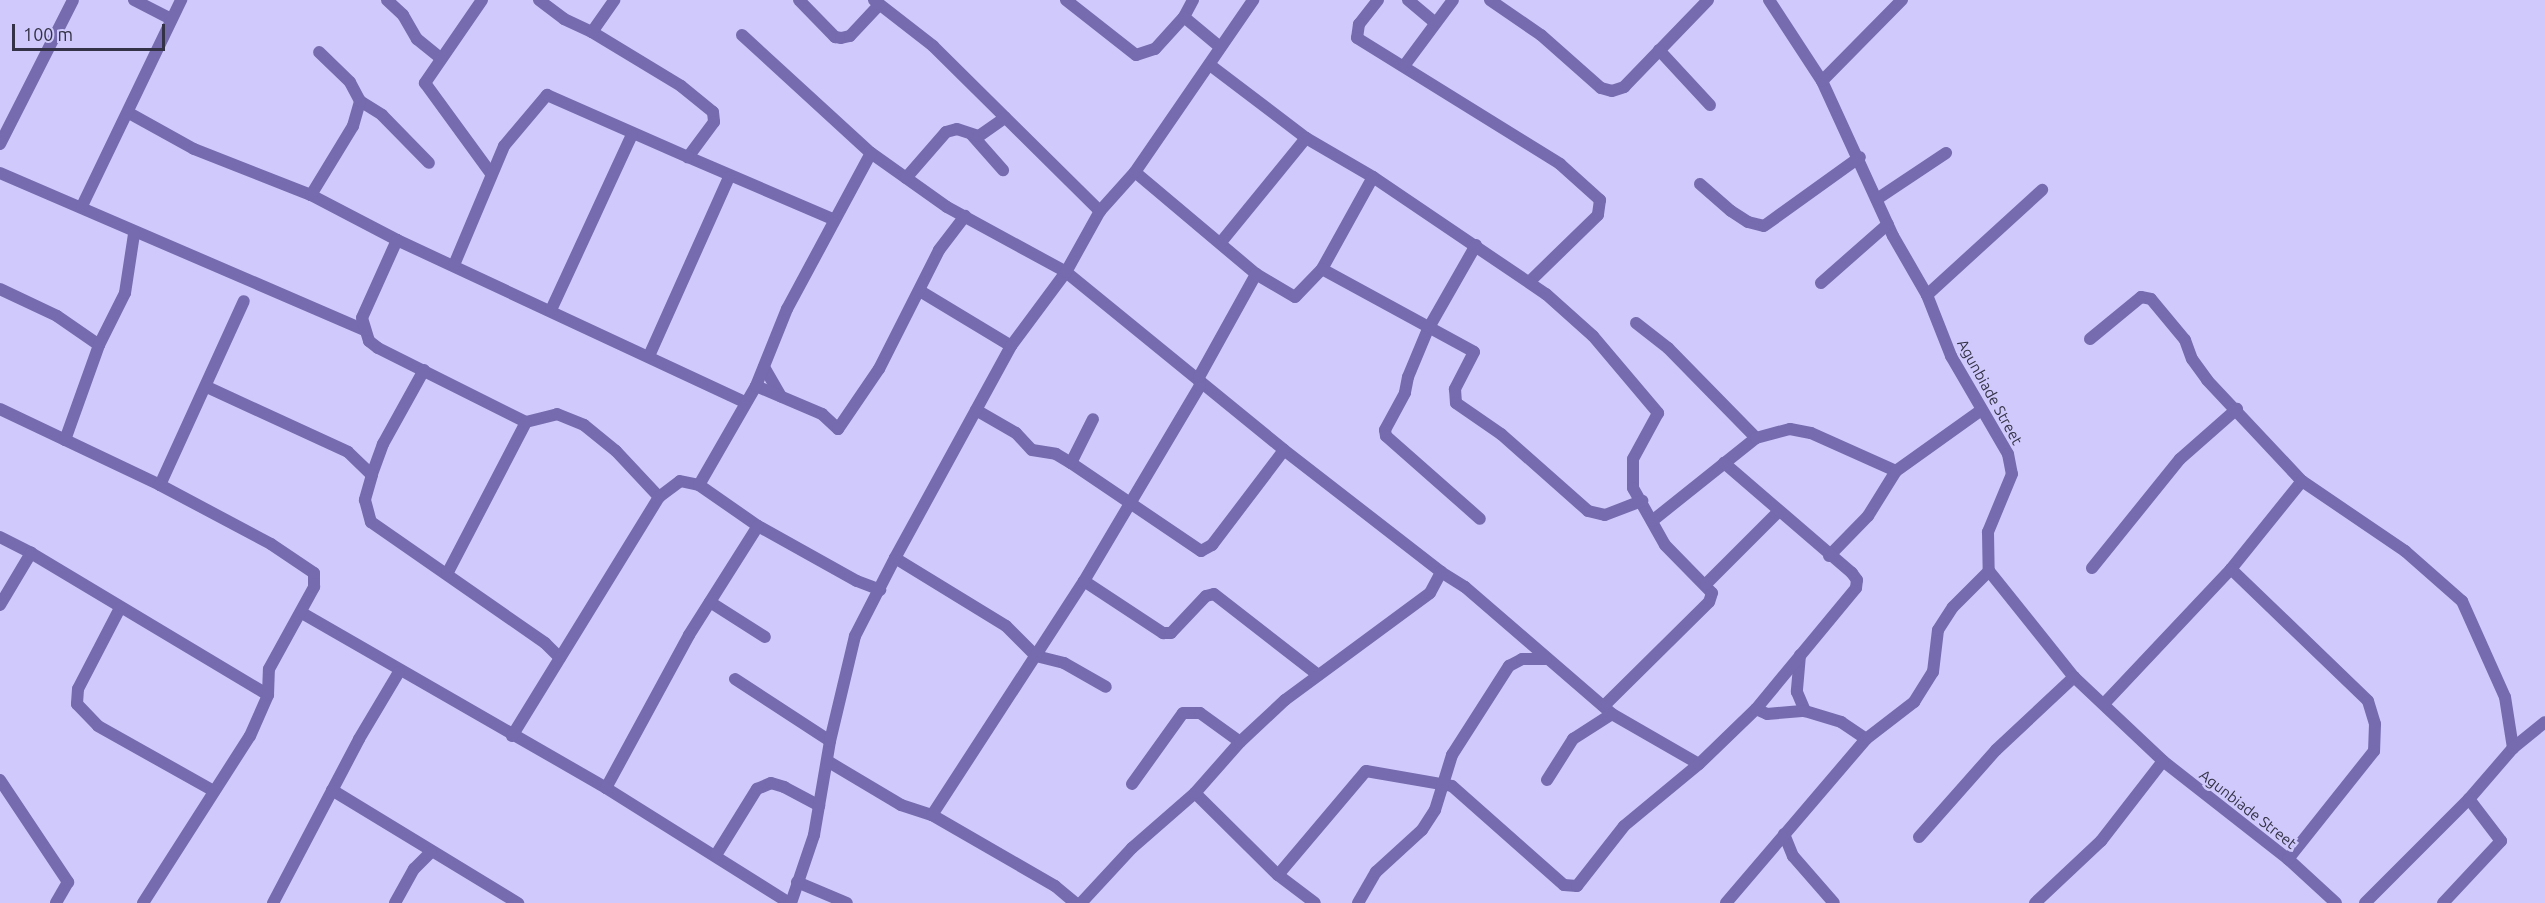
<!DOCTYPE html>
<html>
<head>
<meta charset="utf-8">
<style>
  body { margin:0 }
  #map { position:relative; width:2545px; height:903px; overflow:hidden; background:#cfc9fc; font-family:Ubuntu,sans-serif }
  div>[style] { position:absolute }
  [style*='--x'] { left:calc(var(--x)*1px); top:calc(var(--y)*1px); width:calc(var(--w)*1px); rotate:calc(var(--a)*1deg) }
  .street>* { height:12px; margin:-6px; padding:0 6px; transform-origin:6px; border-radius:6px; background:#756bae }
  span { translate:-50% -50%; white-space:nowrap; text-align:center; line-height:1.15; -webkit-text-stroke:5px #cfc9fc; paint-order:stroke }
  .street-label { font-size:15px; color:#343246 }
  .scale { position:absolute; left:12px; top:24px; width:153px; height:27px; box-sizing:border-box; border:3px solid #343246; border-top:0; padding-left:8px; font-size:18px; line-height:21px; white-space:nowrap; color:#343246; -webkit-text-stroke:4px #cfc9fc; paint-order:stroke }
</style>
</head>
<body>
<div id="map">
  <div class="street">
    <div style="--x:134;--y:0;--w:42;--a:27.2"></div>
    <div style="--x:387;--y:0;--w:22;--a:43"></div>
    <div style="--x:403;--y:15;--w:28;--a:60"></div>
    <div style="--x:417;--y:39;--w:28;--a:39"></div>
    <div style="--x:482;--y:0;--w:101;--a:124.5"></div>
    <div style="--x:425;--y:83;--w:110;--a:53.9"></div>
    <div style="--x:539;--y:0;--w:31;--a:37"></div>
    <div style="--x:564;--y:19;--w:31;--a:25"></div>
    <div style="--x:592;--y:32;--w:104;--a:31.2"></div>
    <div style="--x:681;--y:86;--w:41;--a:39.1"></div>
    <div style="--x:713;--y:112;--w:10;--a:84"></div>
    <div style="--x:714;--y:122;--w:44;--a:126.6"></div>
    <div style="--x:688;--y:157;--w:158;--a:23.2"></div>
    <div style="--x:799;--y:0;--w:52;--a:45.8"></div>
    <div style="--x:835;--y:37;--w:6;--a:9"></div>
    <div style="--x:841;--y:38;--w:9;--a:-13"></div>
    <div style="--x:850;--y:36;--w:42;--a:-46.9"></div>
    <div style="--x:874;--y:0;--w:75;--a:37.9"></div>
    <div style="--x:933;--y:46;--w:235;--a:44.7"></div>
    <div style="--x:1066;--y:0;--w:89;--a:38.2"></div>
    <div style="--x:1136;--y:55;--w:20;--a:-18"></div>
    <div style="--x:1155;--y:49;--w:43;--a:-47.8"></div>
    <div style="--x:1193;--y:0;--w:19;--a:118"></div>
    <div style="--x:1184;--y:17;--w:47;--a:39.8"></div>
    <div style="--x:1378;--y:0;--w:31;--a:128"></div>
    <div style="--x:1359;--y:24;--w:14;--a:98"></div>
    <div style="--x:1357;--y:38;--w:239;--a:31.8"></div>
    <div style="--x:1560;--y:164;--w:54;--a:42"></div>
    <div style="--x:1600;--y:200;--w:15;--a:98"></div>
    <div style="--x:1598;--y:215;--w:96;--a:135.8"></div>
    <div style="--x:1408;--y:0;--w:34;--a:40"></div>
    <div style="--x:1490;--y:0;--w:62;--a:34.5"></div>
    <div style="--x:1541;--y:35;--w:80;--a:41.5"></div>
    <div style="--x:1601;--y:88;--w:11;--a:15"></div>
    <div style="--x:1612;--y:91;--w:13;--a:-18"></div>
    <div style="--x:1624;--y:87;--w:121;--a:-46"></div>
    <div style="--x:1769;--y:0;--w:97;--a:56.8"></div>
    <div style="--x:1822;--y:81;--w:170;--a:65.4"></div>
    <div style="--x:1893;--y:236;--w:68;--a:60"></div>
    <div style="--x:1927;--y:295;--w:66;--a:68.5"></div>
    <div style="--x:1951;--y:356;--w:113;--a:59.8"></div>
    <div style="--x:2008;--y:454;--w:20;--a:79"></div>
    <div style="--x:2012;--y:474;--w:63;--a:112.5"></div>
    <div style="--x:1988;--y:532;--w:39;--a:89"></div>
    <div style="--x:1989;--y:571;--w:136;--a:51.3"></div>
    <div style="--x:2074;--y:677;--w:122;--a:43.3"></div>
    <div style="--x:2163;--y:761;--w:159;--a:38.1"></div>
    <div style="--x:2288;--y:859;--w:65;--a:42.5"></div>
    <div style="--x:592;--y:32;--w:39;--a:-55"></div>
    <div style="--x:742;--y:35;--w:175;--a:42.5"></div>
    <div style="--x:871;--y:153;--w:93;--a:35.4"></div>
    <div style="--x:947;--y:207;--w:136;--a:28.6"></div>
    <div style="--x:1066;--y:272;--w:281;--a:39.2"></div>
    <div style="--x:1284;--y:450;--w:199;--a:37.8"></div>
    <div style="--x:1441;--y:572;--w:28;--a:32"></div>
    <div style="--x:1465;--y:587;--w:194;--a:40.8"></div>
    <div style="--x:1612;--y:714;--w:100;--a:29.9"></div>
    <div style="--x:1659;--y:50;--w:75;--a:47.2"></div>
    <div style="--x:1210;--y:65;--w:121;--a:37.2"></div>
    <div style="--x:1306;--y:138;--w:78;--a:30.2"></div>
    <div style="--x:1373;--y:177;--w:209;--a:34.1"></div>
    <div style="--x:1546;--y:294;--w:63;--a:41.8"></div>
    <div style="--x:1593;--y:336;--w:101;--a:49.8"></div>
    <div style="--x:1658;--y:413;--w:52;--a:118.5"></div>
    <div style="--x:1633;--y:459;--w:29;--a:90"></div>
    <div style="--x:1633;--y:488;--w:65;--a:60.7"></div>
    <div style="--x:1665;--y:545;--w:67;--a:45.6"></div>
    <div style="--x:1712;--y:593;--w:9;--a:108"></div>
    <div style="--x:1709;--y:602;--w:148;--a:135.3"></div>
    <div style="--x:1404;--y:66;--w:82;--a:-53.4"></div>
    <div style="--x:1822;--y:81;--w:114;--a:-45.4"></div>
    <div style="--x:360;--y:101;--w:26;--a:32"></div>
    <div style="--x:382;--y:115;--w:67;--a:45.6"></div>
    <div style="--x:129;--y:113;--w:74;--a:29"></div>
    <div style="--x:194;--y:149;--w:126;--a:21.5"></div>
    <div style="--x:311;--y:195;--w:97;--a:27.6"></div>
    <div style="--x:397;--y:240;--w:384;--a:25"></div>
    <div style="--x:972;--y:135;--w:47;--a:48.5"></div>
    <div style="--x:0;--y:144;--w:161;--a:-63.1"></div>
    <div style="--x:1135;--y:172;--w:158;--a:40.1"></div>
    <div style="--x:1256;--y:274;--w:45;--a:30.5"></div>
    <div style="--x:1295;--y:297;--w:39;--a:-46"></div>
    <div style="--x:1322;--y:269;--w:105;--a:-61"></div>
    <div style="--x:0;--y:173;--w:396;--a:23.3"></div>
    <div style="--x:906;--y:178;--w:61;--a:-49"></div>
    <div style="--x:946;--y:132;--w:11;--a:-15"></div>
    <div style="--x:957;--y:129;--w:23;--a:18"></div>
    <div style="--x:979;--y:136;--w:32;--a:-35"></div>
    <div style="--x:1700;--y:184;--w:41;--a:41.1"></div>
    <div style="--x:1731;--y:211;--w:20;--a:33"></div>
    <div style="--x:1748;--y:222;--w:16;--a:14"></div>
    <div style="--x:1764;--y:226;--w:118;--a:-35.7"></div>
    <div style="--x:311;--y:195;--w:81;--a:-58.7"></div>
    <div style="--x:353;--y:126;--w:26;--a:-74"></div>
    <div style="--x:360;--y:101;--w:21;--a:-118"></div>
    <div style="--x:350;--y:82;--w:43;--a:-135.9"></div>
    <div style="--x:1877;--y:199;--w:83;--a:-33.7"></div>
    <div style="--x:82;--y:206;--w:229;--a:-64.3"></div>
    <div style="--x:397;--y:240;--w:85;--a:114.2"></div>
    <div style="--x:362;--y:318;--w:24;--a:73"></div>
    <div style="--x:369;--y:341;--w:11;--a:38"></div>
    <div style="--x:378;--y:348;--w:165;--a:26.6"></div>
    <div style="--x:526;--y:422;--w:32;--a:-14"></div>
    <div style="--x:557;--y:414;--w:29;--a:22"></div>
    <div style="--x:584;--y:425;--w:41;--a:39.1"></div>
    <div style="--x:616;--y:451;--w:63;--a:46.9"></div>
    <div style="--x:659;--y:497;--w:26;--a:-37"></div>
    <div style="--x:680;--y:481;--w:19;--a:12"></div>
    <div style="--x:699;--y:485;--w:72;--a:34.8"></div>
    <div style="--x:758;--y:526;--w:113;--a:29.1"></div>
    <div style="--x:857;--y:581;--w:25;--a:21"></div>
    <div style="--x:1222;--y:241;--w:133;--a:-50.8"></div>
    <div style="--x:1476;--y:245;--w:97;--a:119.7"></div>
    <div style="--x:1428;--y:329;--w:52;--a:112.6"></div>
    <div style="--x:1408;--y:377;--w:16;--a:101"></div>
    <div style="--x:1405;--y:393;--w:42;--a:118.4"></div>
    <div style="--x:1385;--y:430;--w:6;--a:81"></div>
    <div style="--x:1386;--y:436;--w:125;--a:41.4"></div>
    <div style="--x:454;--y:265;--w:129;--a:-67.2"></div>
    <div style="--x:504;--y:146;--w:67;--a:-49.9"></div>
    <div style="--x:547;--y:95;--w:154;--a:23.7"></div>
    <div style="--x:1322;--y:269;--w:173;--a:28.6"></div>
    <div style="--x:1474;--y:352;--w:42;--a:117.2"></div>
    <div style="--x:1455;--y:389;--w:14;--a:86"></div>
    <div style="--x:1456;--y:403;--w:55;--a:34.6"></div>
    <div style="--x:1501;--y:434;--w:116;--a:41.5"></div>
    <div style="--x:1588;--y:511;--w:17;--a:13"></div>
    <div style="--x:1605;--y:515;--w:40;--a:-21"></div>
    <div style="--x:1821;--y:283;--w:89;--a:-41.4"></div>
    <div style="--x:0;--y:289;--w:63;--a:25.3"></div>
    <div style="--x:57;--y:316;--w:51;--a:34.6"></div>
    <div style="--x:920;--y:291;--w:106;--a:31.1"></div>
    <div style="--x:1927;--y:295;--w:156;--a:-42.4"></div>
    <div style="--x:551;--y:310;--w:193;--a:-65.2"></div>
    <div style="--x:1636;--y:323;--w:41;--a:38"></div>
    <div style="--x:1668;--y:348;--w:126;--a:45.6"></div>
    <div style="--x:2090;--y:339;--w:66;--a:-39.5"></div>
    <div style="--x:2141;--y:297;--w:10;--a:11"></div>
    <div style="--x:2151;--y:299;--w:53;--a:50.3"></div>
    <div style="--x:2185;--y:340;--w:20;--a:70"></div>
    <div style="--x:2192;--y:359;--w:26;--a:54"></div>
    <div style="--x:2207;--y:380;--w:139;--a:46.8"></div>
    <div style="--x:2302;--y:481;--w:113;--a:128.9"></div>
    <div style="--x:2231;--y:569;--w:185;--a:133.3"></div>
    <div style="--x:649;--y:356;--w:196;--a:-65.9"></div>
    <div style="--x:764;--y:367;--w:34;--a:60"></div>
    <div style="--x:424;--y:370;--w:85;--a:119"></div>
    <div style="--x:383;--y:444;--w:33;--a:110"></div>
    <div style="--x:372;--y:475;--w:26;--a:106"></div>
    <div style="--x:365;--y:500;--w:23;--a:75"></div>
    <div style="--x:371;--y:522;--w:212;--a:34.8"></div>
    <div style="--x:545;--y:643;--w:21;--a:45"></div>
    <div style="--x:756;--y:386;--w:72;--a:23"></div>
    <div style="--x:822;--y:414;--w:22;--a:43"></div>
    <div style="--x:838;--y:429;--w:73;--a:-55.7"></div>
    <div style="--x:879;--y:369;--w:133;--a:-63.2"></div>
    <div style="--x:939;--y:250;--w:43;--a:-52.6"></div>
    <div style="--x:207;--y:387;--w:155;--a:24.7"></div>
    <div style="--x:348;--y:452;--w:33;--a:44"></div>
    <div style="--x:0;--y:409;--w:177;--a:25.4"></div>
    <div style="--x:160;--y:485;--w:202;--a:-65.5"></div>
    <div style="--x:976;--y:410;--w:46;--a:29.9"></div>
    <div style="--x:1016;--y:433;--w:23;--a:47"></div>
    <div style="--x:1032;--y:450;--w:24;--a:9"></div>
    <div style="--x:1056;--y:454;--w:17;--a:31"></div>
    <div style="--x:1071;--y:463;--w:157;--a:34.1"></div>
    <div style="--x:1201;--y:551;--w:13;--a:-29"></div>
    <div style="--x:1212;--y:545;--w:119;--a:-52.8"></div>
    <div style="--x:65;--y:440;--w:101;--a:-70.3"></div>
    <div style="--x:99;--y:345;--w:58;--a:-63.4"></div>
    <div style="--x:125;--y:293;--w:60;--a:-81.3"></div>
    <div style="--x:1071;--y:463;--w:49;--a:-63.4"></div>
    <div style="--x:2302;--y:481;--w:125;--a:34.2"></div>
    <div style="--x:2405;--y:551;--w:76;--a:41.3"></div>
    <div style="--x:2462;--y:601;--w:105;--a:65.9"></div>
    <div style="--x:2505;--y:697;--w:52;--a:81.1"></div>
    <div style="--x:699;--y:485;--w:114;--a:-60.1"></div>
    <div style="--x:756;--y:386;--w:83;--a:-68.1"></div>
    <div style="--x:787;--y:309;--w:177;--a:-61.7"></div>
    <div style="--x:1652;--y:521;--w:133;--a:-38.6"></div>
    <div style="--x:1756;--y:438;--w:35;--a:-15"></div>
    <div style="--x:1790;--y:429;--w:21;--a:11"></div>
    <div style="--x:1811;--y:433;--w:93;--a:24.1"></div>
    <div style="--x:0;--y:537;--w:35;--a:27"></div>
    <div style="--x:1829;--y:556;--w:56;--a:-45.7"></div>
    <div style="--x:1868;--y:516;--w:53;--a:-58.1"></div>
    <div style="--x:1896;--y:471;--w:103;--a:-35.5"></div>
    <div style="--x:895;--y:558;--w:130;--a:31.5"></div>
    <div style="--x:1006;--y:626;--w:42;--a:45"></div>
    <div style="--x:1036;--y:656;--w:29;--a:14"></div>
    <div style="--x:1064;--y:663;--w:48;--a:29.7"></div>
    <div style="--x:2092;--y:568;--w:140;--a:-51.1"></div>
    <div style="--x:2180;--y:459;--w:76;--a:-41.3"></div>
    <div style="--x:2231;--y:569;--w:190;--a:43.9"></div>
    <div style="--x:2368;--y:701;--w:24;--a:73"></div>
    <div style="--x:2375;--y:724;--w:27;--a:92"></div>
    <div style="--x:2374;--y:751;--w:138;--a:128.5"></div>
    <div style="--x:447;--y:574;--w:171;--a:-62.5"></div>
    <div style="--x:1084;--y:581;--w:95;--a:33.4"></div>
    <div style="--x:1163;--y:633;--w:8;--a:0"></div>
    <div style="--x:1171;--y:633;--w:51;--a:-46.6"></div>
    <div style="--x:1206;--y:596;--w:8;--a:-14"></div>
    <div style="--x:1214;--y:594;--w:132;--a:37.9"></div>
    <div style="--x:1706;--y:584;--w:103;--a:-45"></div>
    <div style="--x:710;--y:602;--w:65;--a:32.5"></div>
    <div style="--x:0;--y:605;--w:61;--a:-59.2"></div>
    <div style="--x:31;--y:553;--w:276;--a:30.9"></div>
    <div style="--x:120;--y:608;--w:91;--a:117.4"></div>
    <div style="--x:78;--y:689;--w:15;--a:94"></div>
    <div style="--x:77;--y:704;--w:30;--a:46"></div>
    <div style="--x:98;--y:726;--w:131;--a:29.3"></div>
    <div style="--x:302;--y:613;--w:351;--a:29.9"></div>
    <div style="--x:606;--y:788;--w:216;--a:32.1"></div>
    <div style="--x:1800;--y:655;--w:37;--a:95"></div>
    <div style="--x:1797;--y:692;--w:21;--a:67"></div>
    <div style="--x:735;--y:679;--w:113;--a:33.1"></div>
    <div style="--x:1756;--y:709;--w:12;--a:24"></div>
    <div style="--x:1767;--y:714;--w:38;--a:-5"></div>
    <div style="--x:1805;--y:711;--w:38;--a:17"></div>
    <div style="--x:1841;--y:722;--w:30;--a:34"></div>
    <div style="--x:512;--y:736;--w:281;--a:-58.4"></div>
    <div style="--x:829;--y:762;--w:84;--a:30.8"></div>
    <div style="--x:901;--y:805;--w:33;--a:18"></div>
    <div style="--x:932;--y:815;--w:142;--a:30"></div>
    <div style="--x:1055;--y:886;--w:26;--a:40"></div>
    <div style="--x:0;--y:780;--w:123;--a:56.3"></div>
    <div style="--x:68;--y:882;--w:24;--a:120"></div>
    <div style="--x:1547;--y:780;--w:49;--a:-57.6"></div>
    <div style="--x:1573;--y:739;--w:46;--a:-32.7"></div>
    <div style="--x:1132;--y:784;--w:87;--a:-54.3"></div>
    <div style="--x:1183;--y:713;--w:17;--a:0"></div>
    <div style="--x:1200;--y:713;--w:49;--a:35.9"></div>
    <div style="--x:606;--y:788;--w:174;--a:-61.5"></div>
    <div style="--x:689;--y:635;--w:129;--a:-57.7"></div>
    <div style="--x:332;--y:790;--w:218;--a:31.3"></div>
    <div style="--x:1195;--y:793;--w:117;--a:44.7"></div>
    <div style="--x:1278;--y:875;--w:46;--a:37.1"></div>
    <div style="--x:932;--y:815;--w:279;--a:-57"></div>
    <div style="--x:1084;--y:581;--w:227;--a:-59.3"></div>
    <div style="--x:1200;--y:386;--w:9;--a:-96"></div>
    <div style="--x:1199;--y:377;--w:118;--a:-61"></div>
    <div style="--x:1784;--y:834;--w:24;--a:68"></div>
    <div style="--x:1793;--y:856;--w:62;--a:48.9"></div>
    <div style="--x:1919;--y:837;--w:116;--a:-48.5"></div>
    <div style="--x:1996;--y:750;--w:107;--a:-43.1"></div>
    <div style="--x:716;--y:855;--w:78;--a:-58.2"></div>
    <div style="--x:757;--y:789;--w:15;--a:-23"></div>
    <div style="--x:771;--y:783;--w:14;--a:17"></div>
    <div style="--x:784;--y:787;--w:40;--a:28"></div>
    <div style="--x:1278;--y:875;--w:136;--a:-49.8"></div>
    <div style="--x:1366;--y:771;--w:87;--a:9.9"></div>
    <div style="--x:1452;--y:786;--w:149;--a:41.5"></div>
    <div style="--x:1564;--y:885;--w:13;--a:4"></div>
    <div style="--x:1577;--y:886;--w:76;--a:-51.9"></div>
    <div style="--x:1624;--y:826;--w:97;--a:-39.6"></div>
    <div style="--x:1699;--y:764;--w:79;--a:-44"></div>
    <div style="--x:1756;--y:709;--w:157;--a:-50.4"></div>
    <div style="--x:1856;--y:588;--w:8;--a:-83"></div>
    <div style="--x:1857;--y:580;--w:9;--a:-126"></div>
    <div style="--x:1852;--y:573;--w:169;--a:-139.3"></div>
    <div style="--x:797;--y:882;--w:54;--a:22.8"></div>
    <div style="--x:143;--y:903;--w:198;--a:-57.4"></div>
    <div style="--x:250;--y:736;--w:45;--a:-66.3"></div>
    <div style="--x:268;--y:695;--w:26;--a:-88"></div>
    <div style="--x:269;--y:669;--w:94;--a:-61.2"></div>
    <div style="--x:314;--y:587;--w:14;--a:-90"></div>
    <div style="--x:314;--y:573;--w:52;--a:-146"></div>
    <div style="--x:271;--y:544;--w:126;--a:-152"></div>
    <div style="--x:273;--y:903;--w:185;--a:-62.3"></div>
    <div style="--x:359;--y:739;--w:78;--a:-59.2"></div>
    <div style="--x:395;--y:903;--w:39;--a:-61"></div>
    <div style="--x:414;--y:869;--w:24;--a:-45"></div>
    <div style="--x:791;--y:903;--w:72;--a:-71.3"></div>
    <div style="--x:814;--y:835;--w:95;--a:-80.3"></div>
    <div style="--x:830;--y:741;--w:108;--a:-76.6"></div>
    <div style="--x:855;--y:636;--w:88;--a:-62.9"></div>
    <div style="--x:895;--y:558;--w:242;--a:-61.3"></div>
    <div style="--x:1011;--y:346;--w:92;--a:-53.4"></div>
    <div style="--x:1066;--y:272;--w:70;--a:-60.9"></div>
    <div style="--x:1100;--y:211;--w:52;--a:-48.1"></div>
    <div style="--x:1135;--y:172;--w:209;--a:-55.5"></div>
    <div style="--x:1081;--y:903;--w:75;--a:-47.2"></div>
    <div style="--x:1132;--y:848;--w:84;--a:-41.1"></div>
    <div style="--x:1195;--y:793;--w:68;--a:-48.6"></div>
    <div style="--x:1240;--y:742;--w:62;--a:-43"></div>
    <div style="--x:1285;--y:700;--w:180;--a:-36.4"></div>
    <div style="--x:1430;--y:593;--w:24;--a:-62"></div>
    <div style="--x:1358;--y:903;--w:36;--a:-60"></div>
    <div style="--x:1376;--y:872;--w:62;--a:-42.4"></div>
    <div style="--x:1422;--y:830;--w:24;--a:-57"></div>
    <div style="--x:1435;--y:810;--w:58;--a:-72.8"></div>
    <div style="--x:1452;--y:755;--w:106;--a:-57.4"></div>
    <div style="--x:1509;--y:666;--w:15;--a:-28"></div>
    <div style="--x:1522;--y:659;--w:24;--a:0"></div>
    <div style="--x:1726;--y:903;--w:216;--a:-49.5"></div>
    <div style="--x:1866;--y:739;--w:61;--a:-37.6"></div>
    <div style="--x:1914;--y:702;--w:36;--a:-58"></div>
    <div style="--x:1933;--y:672;--w:42;--a:-83.2"></div>
    <div style="--x:1938;--y:630;--w:27;--a:-57"></div>
    <div style="--x:1953;--y:607;--w:51;--a:-45"></div>
    <div style="--x:2035;--y:903;--w:91;--a:-43.2"></div>
    <div style="--x:2101;--y:841;--w:101;--a:-52.2"></div>
    <div style="--x:2365;--y:903;--w:147;--a:-45"></div>
    <div style="--x:2469;--y:799;--w:67;--a:-49.2"></div>
    <div style="--x:2513;--y:748;--w:41;--a:-39.1"></div>
    <div style="--x:2443;--y:903;--w:85;--a:-46.9"></div>
    <div style="--x:2501;--y:841;--w:53;--a:-127.3"></div>
  </div>
  <div class="street-label">
    <span style="left:1990px;top:392px;rotate:61deg">Agunbiade Street</span>
    <span style="left:2248px;top:809px;rotate:38deg">Agunbiade Street</span>
  </div>
  <div class="scale">100 m</div>
</div>
</body>
</html>
